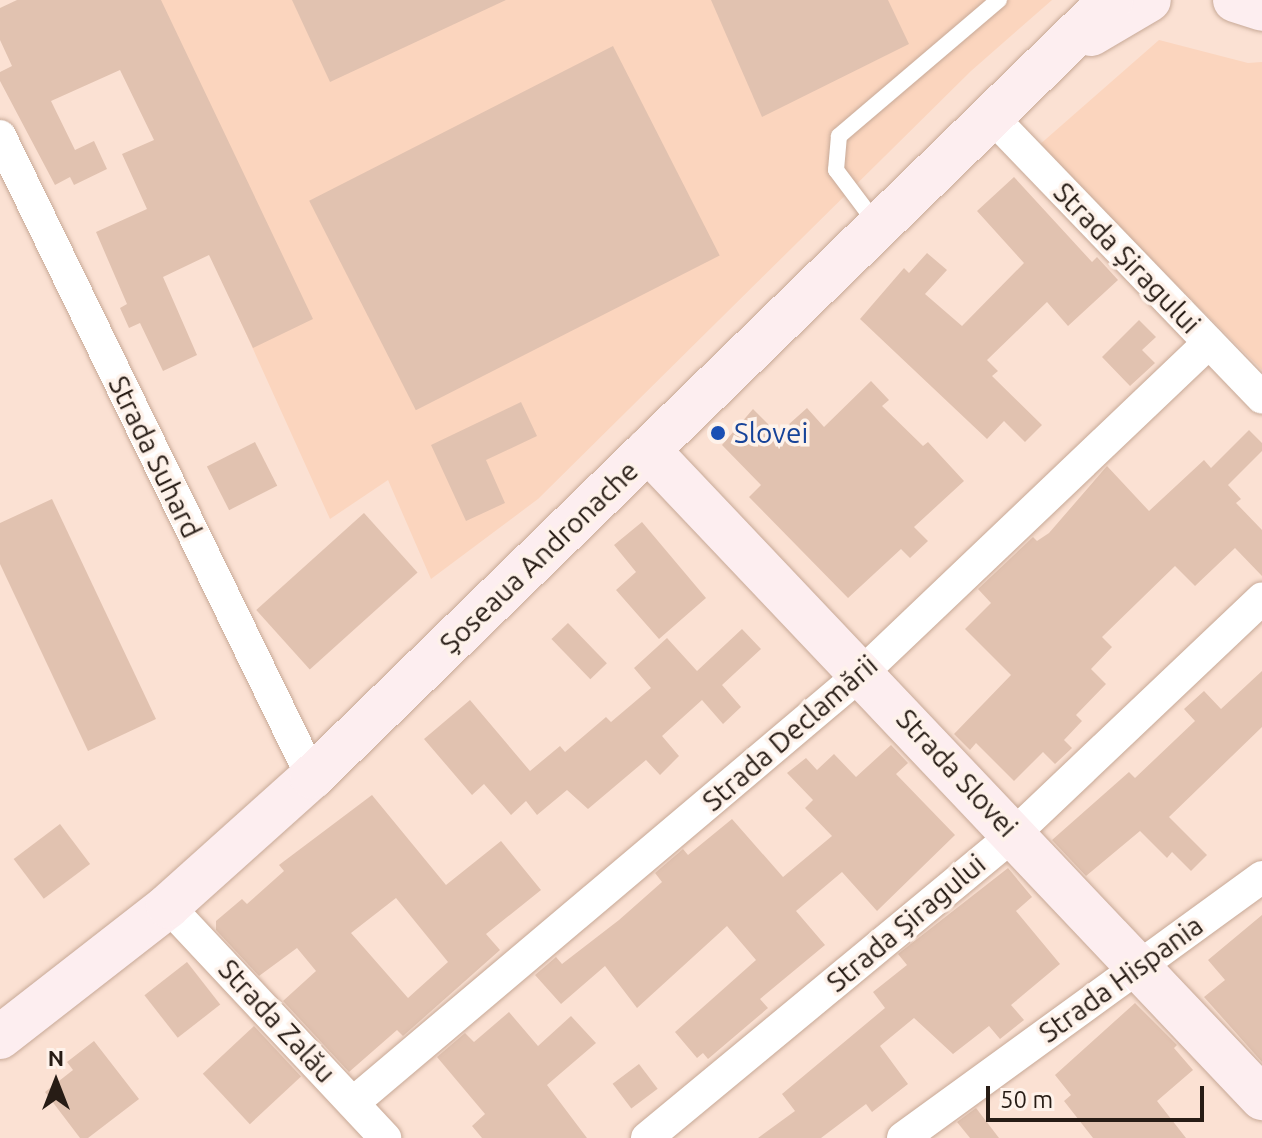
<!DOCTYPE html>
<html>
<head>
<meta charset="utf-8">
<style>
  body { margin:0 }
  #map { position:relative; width:1262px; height:1138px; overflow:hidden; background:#fbe1d3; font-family:Ubuntu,sans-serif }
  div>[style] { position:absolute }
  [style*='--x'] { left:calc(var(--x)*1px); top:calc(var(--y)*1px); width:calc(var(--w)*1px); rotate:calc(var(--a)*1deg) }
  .built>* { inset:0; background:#fbd5be }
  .building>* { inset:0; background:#e1c2b0; transform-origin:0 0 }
  .roads { filter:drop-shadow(0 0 2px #c7a997) drop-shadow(0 0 2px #c7a997) }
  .lane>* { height:16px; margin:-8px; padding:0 8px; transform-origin:8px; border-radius:8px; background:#fff }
  .street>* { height:32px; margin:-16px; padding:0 16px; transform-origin:16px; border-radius:16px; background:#fff }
  .secondary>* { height:44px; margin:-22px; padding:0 22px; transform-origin:22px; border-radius:22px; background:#fdeef0 }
  .dots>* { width:22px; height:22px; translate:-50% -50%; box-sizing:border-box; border:4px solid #fef2ea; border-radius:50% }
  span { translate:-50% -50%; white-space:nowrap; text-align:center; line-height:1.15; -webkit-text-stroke:7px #fef2ea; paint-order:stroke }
  .street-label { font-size:28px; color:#271c15 }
  .transit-label { font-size:28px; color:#164399 }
  .left { translate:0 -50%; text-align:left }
  .north { position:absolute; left:16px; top:1042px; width:80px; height:80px; -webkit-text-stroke:6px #fef2ea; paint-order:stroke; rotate:0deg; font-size:22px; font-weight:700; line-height:32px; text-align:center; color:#271c15 }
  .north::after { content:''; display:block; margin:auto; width:28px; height:36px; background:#271c15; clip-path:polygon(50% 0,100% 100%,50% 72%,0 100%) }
  .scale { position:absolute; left:986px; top:1086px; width:218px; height:36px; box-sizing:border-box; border:4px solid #271c15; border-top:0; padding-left:10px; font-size:24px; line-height:28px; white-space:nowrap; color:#271c15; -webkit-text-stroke:6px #fef2ea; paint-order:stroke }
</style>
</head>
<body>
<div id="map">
  <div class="built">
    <div style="clip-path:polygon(95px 0,1052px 0,971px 71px,538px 499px,431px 579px,388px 480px,330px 519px)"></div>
    <div style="clip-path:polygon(1159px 40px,1248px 63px,1262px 62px,1262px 370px,1038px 146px)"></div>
  </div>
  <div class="building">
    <div style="clip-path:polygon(17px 0,161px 0,313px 319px,253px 348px,209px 255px,163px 277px,197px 355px,163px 371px,140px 323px,129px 328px,120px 308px,127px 304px,96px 232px,147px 209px,122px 154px,154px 140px,120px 70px,51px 101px,75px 150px,94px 141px,107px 169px,74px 185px,70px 177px,55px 185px,0 81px,0 72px,12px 66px,0 40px,0 8px)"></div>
    <div style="clip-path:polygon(292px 0,506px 0,330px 82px)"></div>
    <div style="clip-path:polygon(711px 0,888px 0,909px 44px,762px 117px)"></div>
    <div style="left:613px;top:46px;width:235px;height:341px;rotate:63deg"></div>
    <div style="clip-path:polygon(1014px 177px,1092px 262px,1097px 257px,1118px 280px,1068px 326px,1047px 302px,987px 360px,998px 371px,992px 376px,1042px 425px,1025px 442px,1004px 421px,987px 439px,860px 319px,904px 268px,909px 273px,927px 253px,947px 270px,925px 294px,962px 326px,1024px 263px,977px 211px)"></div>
    <div style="clip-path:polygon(1139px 320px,1156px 337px,1142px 350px,1155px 363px,1130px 386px,1102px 357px)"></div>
    <div style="clip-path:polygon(871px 381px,889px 400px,882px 406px,923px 446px,928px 442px,964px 481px,914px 527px,928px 541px,910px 558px,901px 549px,848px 598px,749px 497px,761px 485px,722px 445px,753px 409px,778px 434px,807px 408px,824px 427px)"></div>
    <div style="clip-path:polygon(521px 402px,537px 436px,486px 460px,505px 503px,466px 521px,431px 445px)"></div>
    <div style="clip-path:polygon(1249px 430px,1262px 443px,1262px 451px,1228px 485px,1241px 499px,1236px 503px,1262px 530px,1262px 576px,1235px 548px,1195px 586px,1175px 566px,1102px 637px,1112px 647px,1091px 669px,1106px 684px,1076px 715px,1082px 721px,1064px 740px,1072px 748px,1055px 764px,1043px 752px,1014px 781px,976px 743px,970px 750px,954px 734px,1011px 675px,965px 629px,991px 603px,978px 589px,1033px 537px,1037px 541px,1049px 533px,1107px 466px,1149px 511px,1204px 460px,1211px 468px)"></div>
    <div style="left:255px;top:442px;width:49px;height:54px;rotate:63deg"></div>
    <div style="clip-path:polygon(52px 499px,156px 719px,88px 751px,0 564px,0 523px)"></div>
    <div style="left:364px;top:513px;width:80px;height:145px;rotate:48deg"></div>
    <div style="clip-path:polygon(642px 522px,706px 598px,659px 639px,616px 590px,636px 572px,614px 545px)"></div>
    <div style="left:568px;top:623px;width:56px;height:23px;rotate:46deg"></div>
    <div style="clip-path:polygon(742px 629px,761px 649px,722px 685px,741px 707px,723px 724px,702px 700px,662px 736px,679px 756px,660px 775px,646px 760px,588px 809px,567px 790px,537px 815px,526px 801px,511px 815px,484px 784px,472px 795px,424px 739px,470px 700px,530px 771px,560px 746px,565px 752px,606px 717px,611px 722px,651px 688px,634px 668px,667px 638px,697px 671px)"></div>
    <div style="clip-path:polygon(1262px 671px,1262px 727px,1169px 817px,1207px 855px,1191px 871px,1172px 852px,1167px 858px,1140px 831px,1086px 876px,1052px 840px,1129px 772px,1135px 778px,1195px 721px,1184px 709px,1204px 691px,1221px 709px)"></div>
    <div style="clip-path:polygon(891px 745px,908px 763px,896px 774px,955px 835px,877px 911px,842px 872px,796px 911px,825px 945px,760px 999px,768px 1008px,708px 1059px,703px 1053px,697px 1058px,675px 1032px,756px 960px,727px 926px,637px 1008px,605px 966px,561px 1004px,535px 975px,556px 957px,562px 964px,619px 920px,662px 882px,655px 873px,683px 849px,688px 855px,732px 819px,783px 877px,832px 836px,805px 808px,813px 800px,787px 773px,806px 758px,817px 770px,834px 754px,856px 777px)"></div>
    <div style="clip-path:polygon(evenodd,372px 795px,446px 885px,501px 841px,541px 890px,486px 934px,500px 950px,403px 1036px,397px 1030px,349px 1072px,283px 1001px,316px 971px,297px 948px,259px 976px,216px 930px,216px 921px,242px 899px,247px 904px,284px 871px,279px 865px,372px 795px,396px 898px,448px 962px,408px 998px,351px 933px,396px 898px)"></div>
    <div style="left:60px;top:824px;width:50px;height:58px;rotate:53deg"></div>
    <div style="clip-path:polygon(1008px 868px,1032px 897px,1016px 911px,1060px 964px,1011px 1005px,1024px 1020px,1000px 1039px,989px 1026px,953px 1054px,914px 1018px,880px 1046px,908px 1084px,872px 1112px,866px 1104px,821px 1138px,758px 1138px,795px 1111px,782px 1094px,885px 1008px,873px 992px,907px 965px,898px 954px)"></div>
    <div style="clip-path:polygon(1262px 915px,1262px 1062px,1204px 997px,1225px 980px,1208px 960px)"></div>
    <div style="left:187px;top:962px;width:54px;height:54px;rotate:52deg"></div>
    <div style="clip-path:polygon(1135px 1003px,1177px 1045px,1174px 1048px,1193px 1070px,1157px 1101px,1186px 1138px,1093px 1138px,1064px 1101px,1071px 1095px,1055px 1075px)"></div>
    <div style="clip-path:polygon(509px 1012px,538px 1046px,571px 1016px,596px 1043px,547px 1085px,587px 1138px,482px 1138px,472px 1126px,485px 1114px,437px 1057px,465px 1033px,474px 1042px)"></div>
    <div style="left:254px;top:1026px;width:69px;height:70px;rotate:47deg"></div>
    <div style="clip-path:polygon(94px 1041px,139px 1099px,88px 1138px,80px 1138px,45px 1092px,73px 1070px,67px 1062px)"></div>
    <div style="left:639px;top:1064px;width:31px;height:33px;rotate:53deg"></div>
    <div style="clip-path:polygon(976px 1108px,999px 1138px,970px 1138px,957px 1122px)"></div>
  </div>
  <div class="roads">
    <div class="lane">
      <div style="--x:878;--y:226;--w:70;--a:-126.9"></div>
      <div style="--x:836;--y:170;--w:34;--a:-85"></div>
      <div style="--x:839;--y:136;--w:210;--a:-40.4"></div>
    </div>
    <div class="street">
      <div style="--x:993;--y:118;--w:388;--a:46.1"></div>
      <div style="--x:0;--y:136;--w:713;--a:64.05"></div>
      <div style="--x:168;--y:906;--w:318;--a:46.9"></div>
      <div style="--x:353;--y:1103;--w:666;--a:-40.19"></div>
      <div style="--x:862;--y:673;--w:479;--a:-43.6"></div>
      <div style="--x:647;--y:1138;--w:477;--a:-39.6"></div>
      <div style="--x:1014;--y:834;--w:342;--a:-43.5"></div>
      <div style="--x:903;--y:1138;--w:444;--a:-36"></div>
    </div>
    <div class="secondary">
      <div style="--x:1235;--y:0;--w:28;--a:18"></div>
      <div style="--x:1091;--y:34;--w:67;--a:-30.4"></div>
      <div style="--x:648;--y:450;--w:893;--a:46.54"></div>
      <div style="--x:0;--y:1037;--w:213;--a:-37.9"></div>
      <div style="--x:168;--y:906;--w:193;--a:-41.9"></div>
      <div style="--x:312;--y:777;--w:1115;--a:-44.2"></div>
    </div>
  </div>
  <div class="dots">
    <div style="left:718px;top:433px;background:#1a4fb4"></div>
  </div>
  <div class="street-label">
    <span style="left:1127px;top:258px;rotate:46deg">Strada Șiragului</span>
    <span style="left:155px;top:457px;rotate:64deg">Strada Suhard</span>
    <span style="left:539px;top:557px;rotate:-44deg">Șoseaua Andronache</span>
    <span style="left:790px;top:733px;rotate:-41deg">Strada Declamării</span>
    <span style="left:957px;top:773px;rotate:47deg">Strada Slovei</span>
    <span style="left:906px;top:923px;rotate:-40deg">Strada Șiragului</span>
    <span style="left:1121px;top:979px;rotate:-36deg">Strada Hispania</span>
    <span style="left:277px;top:1021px;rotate:47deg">Strada Zalău</span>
  </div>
  <div class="transit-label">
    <span class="left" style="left:734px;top:433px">Slovei</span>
  </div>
  <div class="north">N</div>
  <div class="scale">50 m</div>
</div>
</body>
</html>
